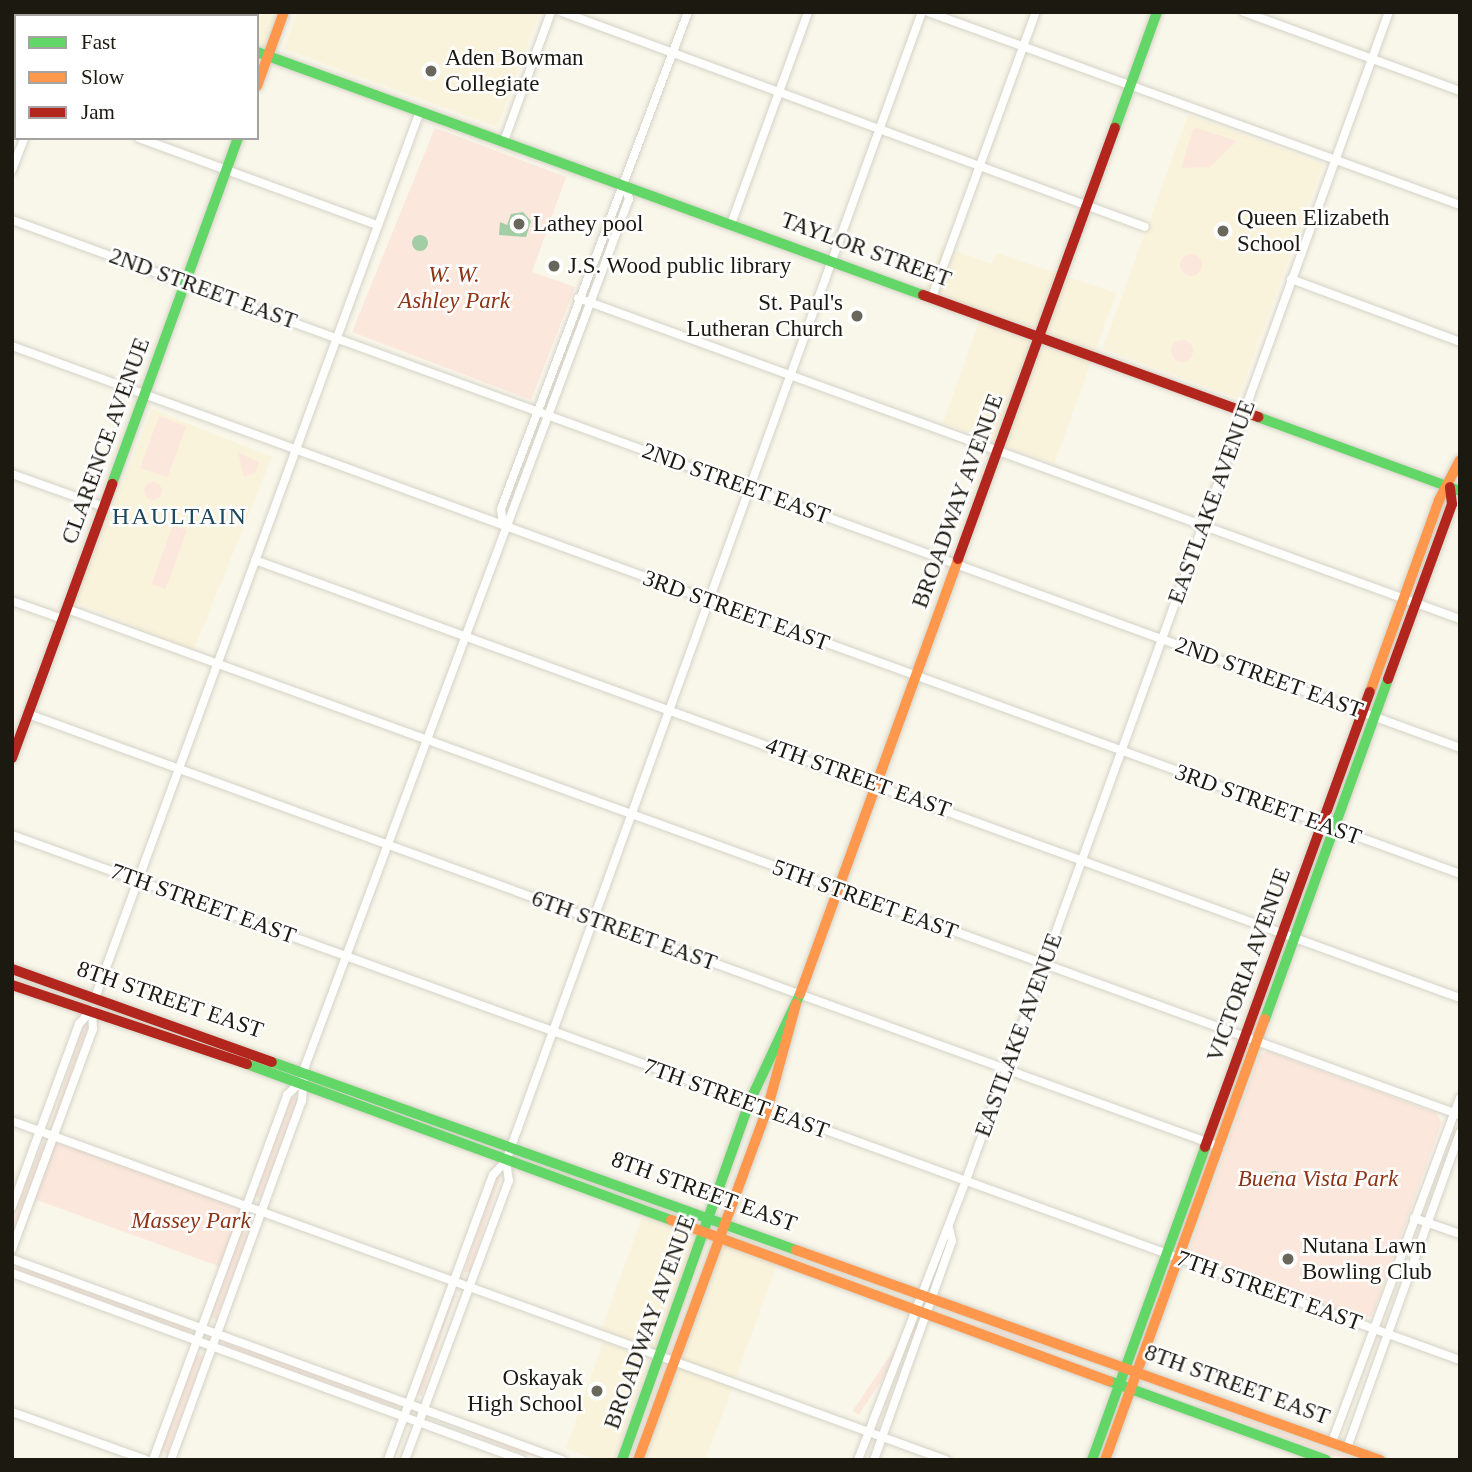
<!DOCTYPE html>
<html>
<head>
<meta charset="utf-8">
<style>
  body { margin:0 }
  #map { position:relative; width:1472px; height:1472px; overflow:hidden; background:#f9f6ea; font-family:"Times New Roman",serif }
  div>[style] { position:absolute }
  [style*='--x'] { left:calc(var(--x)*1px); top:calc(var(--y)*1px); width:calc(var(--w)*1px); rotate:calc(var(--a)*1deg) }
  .built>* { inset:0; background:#faf3db; transform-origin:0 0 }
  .green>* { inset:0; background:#fce7dc; transform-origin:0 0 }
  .round { border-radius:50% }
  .water>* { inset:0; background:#a2cda5 }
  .roads { filter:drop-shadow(0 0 2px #d5d2c7) drop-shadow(0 0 2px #d5d2c7) }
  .street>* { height:8px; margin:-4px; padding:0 4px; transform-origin:4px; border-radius:4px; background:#fefefc }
  .fast>* { height:10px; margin:-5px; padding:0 5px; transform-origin:5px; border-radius:5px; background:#63d668 }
  .slow>* { height:10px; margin:-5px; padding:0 5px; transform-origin:5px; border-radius:5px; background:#ff974d }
  .jam>* { height:10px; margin:-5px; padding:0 5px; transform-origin:5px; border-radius:5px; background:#b3261e }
  .dots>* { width:19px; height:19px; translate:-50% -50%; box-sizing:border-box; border:4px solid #fff; border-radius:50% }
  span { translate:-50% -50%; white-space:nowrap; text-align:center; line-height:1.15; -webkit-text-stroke:5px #fff; paint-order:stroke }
  .poi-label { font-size:23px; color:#1c1910 }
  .left { translate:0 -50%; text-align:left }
  .right { translate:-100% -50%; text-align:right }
  .street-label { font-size:23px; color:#1c1910 }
  .park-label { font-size:23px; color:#8e3415; font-style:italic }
  .neighbourhood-label { font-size:24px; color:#1c475c; letter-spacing:2px }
  .frame { position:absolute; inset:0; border:14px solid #1c1910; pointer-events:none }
  .legend { position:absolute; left:14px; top:14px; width:245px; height:126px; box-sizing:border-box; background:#fff; border:2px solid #a4a39f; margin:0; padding:9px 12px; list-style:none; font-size:21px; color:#1c1910 }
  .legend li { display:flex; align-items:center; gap:14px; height:35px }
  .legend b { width:35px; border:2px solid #a4a39f }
</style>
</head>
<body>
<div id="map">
  <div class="built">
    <div style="clip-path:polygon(151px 12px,282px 12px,267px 49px,257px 46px,257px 16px)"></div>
    <div style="clip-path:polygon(297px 12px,540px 12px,497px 127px,284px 49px)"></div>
    <div style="left:1188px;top:115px;width:144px;height:249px;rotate:20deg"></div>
    <div style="clip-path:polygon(942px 246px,992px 264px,997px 253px,1116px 293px,1054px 464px,943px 423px,980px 319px,922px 299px)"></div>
    <div style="left:152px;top:409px;width:129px;height:208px;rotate:22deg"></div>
    <div style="left:644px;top:1212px;width:64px;height:130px;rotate:20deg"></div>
    <div style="clip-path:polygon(718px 1239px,778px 1261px,734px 1383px,705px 1460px,638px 1460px)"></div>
    <div style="left:603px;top:1342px;width:49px;height:113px;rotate:19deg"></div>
  </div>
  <div class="green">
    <div style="clip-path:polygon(435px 128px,566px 177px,532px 272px,575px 287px,531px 400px,352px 332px)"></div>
    <div style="clip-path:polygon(1193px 129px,1197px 128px,1237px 141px,1210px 167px,1181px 168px)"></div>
    <div class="round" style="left:1180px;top:254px;width:22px;height:22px"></div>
    <div class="round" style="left:1171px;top:340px;width:22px;height:22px"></div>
    <div style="left:159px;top:416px;width:29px;height:55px;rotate:20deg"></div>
    <div style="clip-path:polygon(238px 452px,259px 462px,255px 473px,244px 477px)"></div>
    <div class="round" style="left:144px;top:482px;width:18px;height:18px"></div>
    <div style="clip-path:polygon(1443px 503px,1448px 505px,1411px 589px)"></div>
    <div style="left:173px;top:525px;width:15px;height:63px;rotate:20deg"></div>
    <div style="clip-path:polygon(1404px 611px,1376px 703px,1371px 701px)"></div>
    <div style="clip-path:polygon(1363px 724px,1367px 725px,1331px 814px)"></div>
    <div style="clip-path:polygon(1323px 836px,1327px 837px,1295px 924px,1292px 922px)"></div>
    <div style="clip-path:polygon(1283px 945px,1287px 947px,1254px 1028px)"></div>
    <div style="clip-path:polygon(89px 1023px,54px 1124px,51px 1126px,83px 1024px)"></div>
    <div style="left:1245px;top:1050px;width:4px;height:87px;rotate:27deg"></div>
    <div style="clip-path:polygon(1267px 1051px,1436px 1113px,1442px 1122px,1372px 1316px,1362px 1319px,1194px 1258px,1190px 1249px,1259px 1056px)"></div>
    <div style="clip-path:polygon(291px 1095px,299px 1099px,261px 1198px,254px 1196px)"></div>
    <div style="left:54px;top:1136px;width:204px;height:66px;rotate:20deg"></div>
    <div style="clip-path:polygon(43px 1141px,46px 1147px,12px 1237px,12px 1218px)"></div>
    <div style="left:1207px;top:1155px;width:5px;height:96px;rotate:22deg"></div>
    <div style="clip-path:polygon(501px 1174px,470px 1272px,464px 1272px,495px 1179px)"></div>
    <div style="clip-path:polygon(244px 1221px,253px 1224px,216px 1320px,210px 1316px)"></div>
    <div style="clip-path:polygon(18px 1264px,191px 1328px,189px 1333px,16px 1270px)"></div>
    <div style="clip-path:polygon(453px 1294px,460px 1298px,454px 1297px,422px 1396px,416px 1393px)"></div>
    <div style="left:912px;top:1323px;width:7px;height:106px;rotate:34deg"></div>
    <div style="clip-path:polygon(973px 1325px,992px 1327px,1060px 1351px,1039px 1348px)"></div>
    <div style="clip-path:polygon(224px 1340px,398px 1403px,397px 1408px,224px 1347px)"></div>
    <div style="clip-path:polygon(196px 1354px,204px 1357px,167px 1454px,161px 1450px)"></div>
    <div style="clip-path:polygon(1194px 1405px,1217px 1408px,1360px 1460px,1346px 1460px)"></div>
    <div style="clip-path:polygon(431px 1416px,550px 1460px,517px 1452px)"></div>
  </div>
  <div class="water">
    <div style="clip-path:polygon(523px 212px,531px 221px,526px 237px,499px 235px,500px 222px,507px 225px,511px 214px)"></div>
    <div class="round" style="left:412px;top:235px;width:16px;height:16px"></div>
    <div class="round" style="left:1266px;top:1171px;width:18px;height:18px"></div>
  </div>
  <div class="roads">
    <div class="street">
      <div style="--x:562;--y:12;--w:621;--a:20.24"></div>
      <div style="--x:928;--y:12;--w:566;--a:19.94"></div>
      <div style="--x:1244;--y:12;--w:230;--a:20.1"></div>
      <div style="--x:69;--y:16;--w:4;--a:-76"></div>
      <div style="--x:12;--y:92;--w:4;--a:14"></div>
      <div style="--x:139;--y:138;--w:253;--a:20.1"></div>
      <div style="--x:504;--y:141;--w:137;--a:-70"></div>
      <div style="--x:12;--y:170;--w:34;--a:-69"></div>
      <div style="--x:12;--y:220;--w:1541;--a:20.03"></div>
      <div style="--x:731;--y:224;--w:226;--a:-70"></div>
      <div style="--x:1291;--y:279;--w:180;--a:20.4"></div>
      <div style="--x:932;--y:297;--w:303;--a:-70"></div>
      <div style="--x:578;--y:298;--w:939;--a:20"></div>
      <div style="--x:12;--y:346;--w:1541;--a:20.03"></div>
      <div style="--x:12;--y:474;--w:98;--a:19.7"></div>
      <div style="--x:503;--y:525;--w:16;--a:-97"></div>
      <div style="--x:501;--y:509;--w:531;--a:-69.38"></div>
      <div style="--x:255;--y:560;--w:1282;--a:19.98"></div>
      <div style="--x:12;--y:601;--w:54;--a:19.4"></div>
      <div style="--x:67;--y:609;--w:1482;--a:19.96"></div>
      <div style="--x:28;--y:714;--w:1268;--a:19.96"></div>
      <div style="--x:12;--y:835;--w:1540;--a:19.93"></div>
      <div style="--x:96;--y:995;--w:942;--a:-69.87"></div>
      <div style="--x:12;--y:1121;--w:994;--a:19.95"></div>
      <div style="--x:12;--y:1207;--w:195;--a:-69.9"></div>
      <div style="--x:79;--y:1024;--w:19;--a:-47"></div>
      <div style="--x:1414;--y:1218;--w:49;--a:19.2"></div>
      <div style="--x:12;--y:1249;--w:234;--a:-69.8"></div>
      <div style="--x:93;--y:1029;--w:19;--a:-93"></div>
      <div style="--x:12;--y:1259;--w:586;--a:20.08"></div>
      <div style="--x:12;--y:1273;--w:543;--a:20.14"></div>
      <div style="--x:12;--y:1412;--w:142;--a:19.7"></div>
      <div style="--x:1332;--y:1442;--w:367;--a:-69.6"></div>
      <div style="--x:1347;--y:1448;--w:335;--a:-70.3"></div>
      <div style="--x:153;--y:1460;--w:389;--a:-69.8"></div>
      <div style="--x:287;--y:1095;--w:16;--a:-43"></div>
      <div style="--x:171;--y:1460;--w:382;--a:-70"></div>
      <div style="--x:302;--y:1101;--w:32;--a:-86"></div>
      <div style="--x:304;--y:1069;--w:929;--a:-69.52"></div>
      <div style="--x:629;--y:199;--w:15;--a:-106"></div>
      <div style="--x:388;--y:1460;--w:304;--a:-69.8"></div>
      <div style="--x:493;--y:1175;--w:19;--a:-47"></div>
      <div style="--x:506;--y:1161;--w:1222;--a:-70.1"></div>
      <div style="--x:405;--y:1460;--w:298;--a:-69.6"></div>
      <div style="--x:509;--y:1181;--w:20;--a:-99"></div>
      <div style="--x:858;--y:1460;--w:309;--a:-68.9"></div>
      <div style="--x:969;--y:1172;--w:1234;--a:-70.1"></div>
      <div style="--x:874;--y:1460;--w:232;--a:-70.4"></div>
      <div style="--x:952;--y:1241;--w:13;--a:-103"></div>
    </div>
    <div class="fast">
      <div style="--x:257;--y:52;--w:709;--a:20.05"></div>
      <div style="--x:1115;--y:128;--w:123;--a:-70.1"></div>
      <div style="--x:1258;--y:417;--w:215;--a:20.1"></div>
      <div style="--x:112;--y:484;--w:368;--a:-70"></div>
      <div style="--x:1265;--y:1019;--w:362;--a:-70.1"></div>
      <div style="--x:272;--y:1062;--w:557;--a:19.74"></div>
      <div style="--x:247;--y:1064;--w:452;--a:20.2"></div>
      <div style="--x:1109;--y:1381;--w:231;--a:20"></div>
      <div style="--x:622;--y:1460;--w:379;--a:-70.4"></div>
      <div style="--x:749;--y:1103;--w:120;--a:-64.9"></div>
      <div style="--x:1092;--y:1460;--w:333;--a:-70.1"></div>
    </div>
    <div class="slow">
      <div style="--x:149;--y:12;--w:10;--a:24"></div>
      <div style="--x:257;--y:86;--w:79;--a:-70"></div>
      <div style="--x:1370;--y:692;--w:204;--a:-70.2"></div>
      <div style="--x:1439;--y:500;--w:45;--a:-62.3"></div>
      <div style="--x:800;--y:994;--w:463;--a:-70"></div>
      <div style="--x:671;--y:1220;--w:467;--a:20.2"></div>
      <div style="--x:796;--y:1250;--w:621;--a:19.78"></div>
      <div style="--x:638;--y:1460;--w:373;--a:-69.8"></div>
      <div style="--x:767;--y:1110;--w:110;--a:-74.7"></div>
      <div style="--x:1105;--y:1460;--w:469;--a:-70.1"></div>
    </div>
    <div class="jam">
      <div style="--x:923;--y:295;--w:357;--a:20"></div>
      <div style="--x:958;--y:559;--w:459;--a:-70"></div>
      <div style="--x:1388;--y:679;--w:186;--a:-69.9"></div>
      <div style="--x:1452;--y:504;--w:17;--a:-97"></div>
      <div style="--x:12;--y:758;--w:292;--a:-69.9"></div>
      <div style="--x:12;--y:969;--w:276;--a:19.7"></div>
      <div style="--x:12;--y:985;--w:248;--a:18.6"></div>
      <div style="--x:1205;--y:1147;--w:484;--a:-70.1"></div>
    </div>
  </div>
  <div class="dots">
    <div style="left:431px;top:71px;background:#69665c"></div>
    <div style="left:519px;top:224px;background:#69665c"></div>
    <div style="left:1223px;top:231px;background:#69665c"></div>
    <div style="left:554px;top:266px;background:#69665c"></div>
    <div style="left:857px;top:316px;background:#69665c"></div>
    <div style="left:1288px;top:1259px;background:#69665c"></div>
    <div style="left:597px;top:1391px;background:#69665c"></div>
  </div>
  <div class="poi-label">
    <span class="left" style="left:445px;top:71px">Aden Bowman<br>Collegiate</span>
    <span class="left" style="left:1237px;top:231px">Queen Elizabeth<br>School</span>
    <span class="left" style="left:533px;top:224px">Lathey pool</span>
    <span class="left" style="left:568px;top:266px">J.S. Wood public library</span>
    <span class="right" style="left:843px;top:316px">St. Paul's<br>Lutheran Church</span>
    <span class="left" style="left:1302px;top:1259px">Nutana Lawn<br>Bowling Club</span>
    <span class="right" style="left:583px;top:1391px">Oskayak<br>High School</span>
  </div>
  <div class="street-label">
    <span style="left:866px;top:250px;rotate:20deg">TAYLOR STREET</span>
    <span style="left:203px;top:289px;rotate:20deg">2ND STREET EAST</span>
    <span style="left:106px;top:441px;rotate:-70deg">CLARENCE AVENUE</span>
    <span style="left:736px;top:484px;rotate:20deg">2ND STREET EAST</span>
    <span style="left:958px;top:501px;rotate:-70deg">BROADWAY AVENUE</span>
    <span style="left:1212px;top:502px;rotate:-70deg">EASTLAKE AVENUE</span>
    <span style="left:736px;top:611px;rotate:20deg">3RD STREET EAST</span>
    <span style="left:1269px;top:678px;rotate:20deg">2ND STREET EAST</span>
    <span style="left:858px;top:778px;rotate:20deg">4TH STREET EAST</span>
    <span style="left:1268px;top:805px;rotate:20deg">3RD STREET EAST</span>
    <span style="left:865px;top:900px;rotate:20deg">5TH STREET EAST</span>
    <span style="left:203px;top:904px;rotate:20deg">7TH STREET EAST</span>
    <span style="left:624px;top:931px;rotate:20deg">6TH STREET EAST</span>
    <span style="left:1249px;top:965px;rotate:-70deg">VICTORIA AVENUE</span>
    <span style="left:170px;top:1000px;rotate:19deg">8TH STREET EAST</span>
    <span style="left:1019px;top:1035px;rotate:-70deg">EASTLAKE AVENUE</span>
    <span style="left:736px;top:1099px;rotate:20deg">7TH STREET EAST</span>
    <span style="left:704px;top:1192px;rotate:20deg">8TH STREET EAST</span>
    <span style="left:1269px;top:1291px;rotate:20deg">7TH STREET EAST</span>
    <span style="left:650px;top:1322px;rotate:-70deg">BROADWAY AVENUE</span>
    <span style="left:1237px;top:1385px;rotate:20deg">8TH STREET EAST</span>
  </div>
  <div class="park-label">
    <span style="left:454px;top:288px">W. W.<br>Ashley Park</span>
    <span style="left:1318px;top:1179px">Buena Vista Park</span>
    <span style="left:191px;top:1221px">Massey Park</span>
  </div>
  <div class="neighbourhood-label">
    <span style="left:180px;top:517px">HAULTAIN</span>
  </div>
  <div class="frame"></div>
  <ul class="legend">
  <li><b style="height:9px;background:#63d668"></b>Fast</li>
  <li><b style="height:9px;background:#ff974d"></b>Slow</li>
  <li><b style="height:9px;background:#b3261e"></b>Jam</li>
  </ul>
</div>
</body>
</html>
